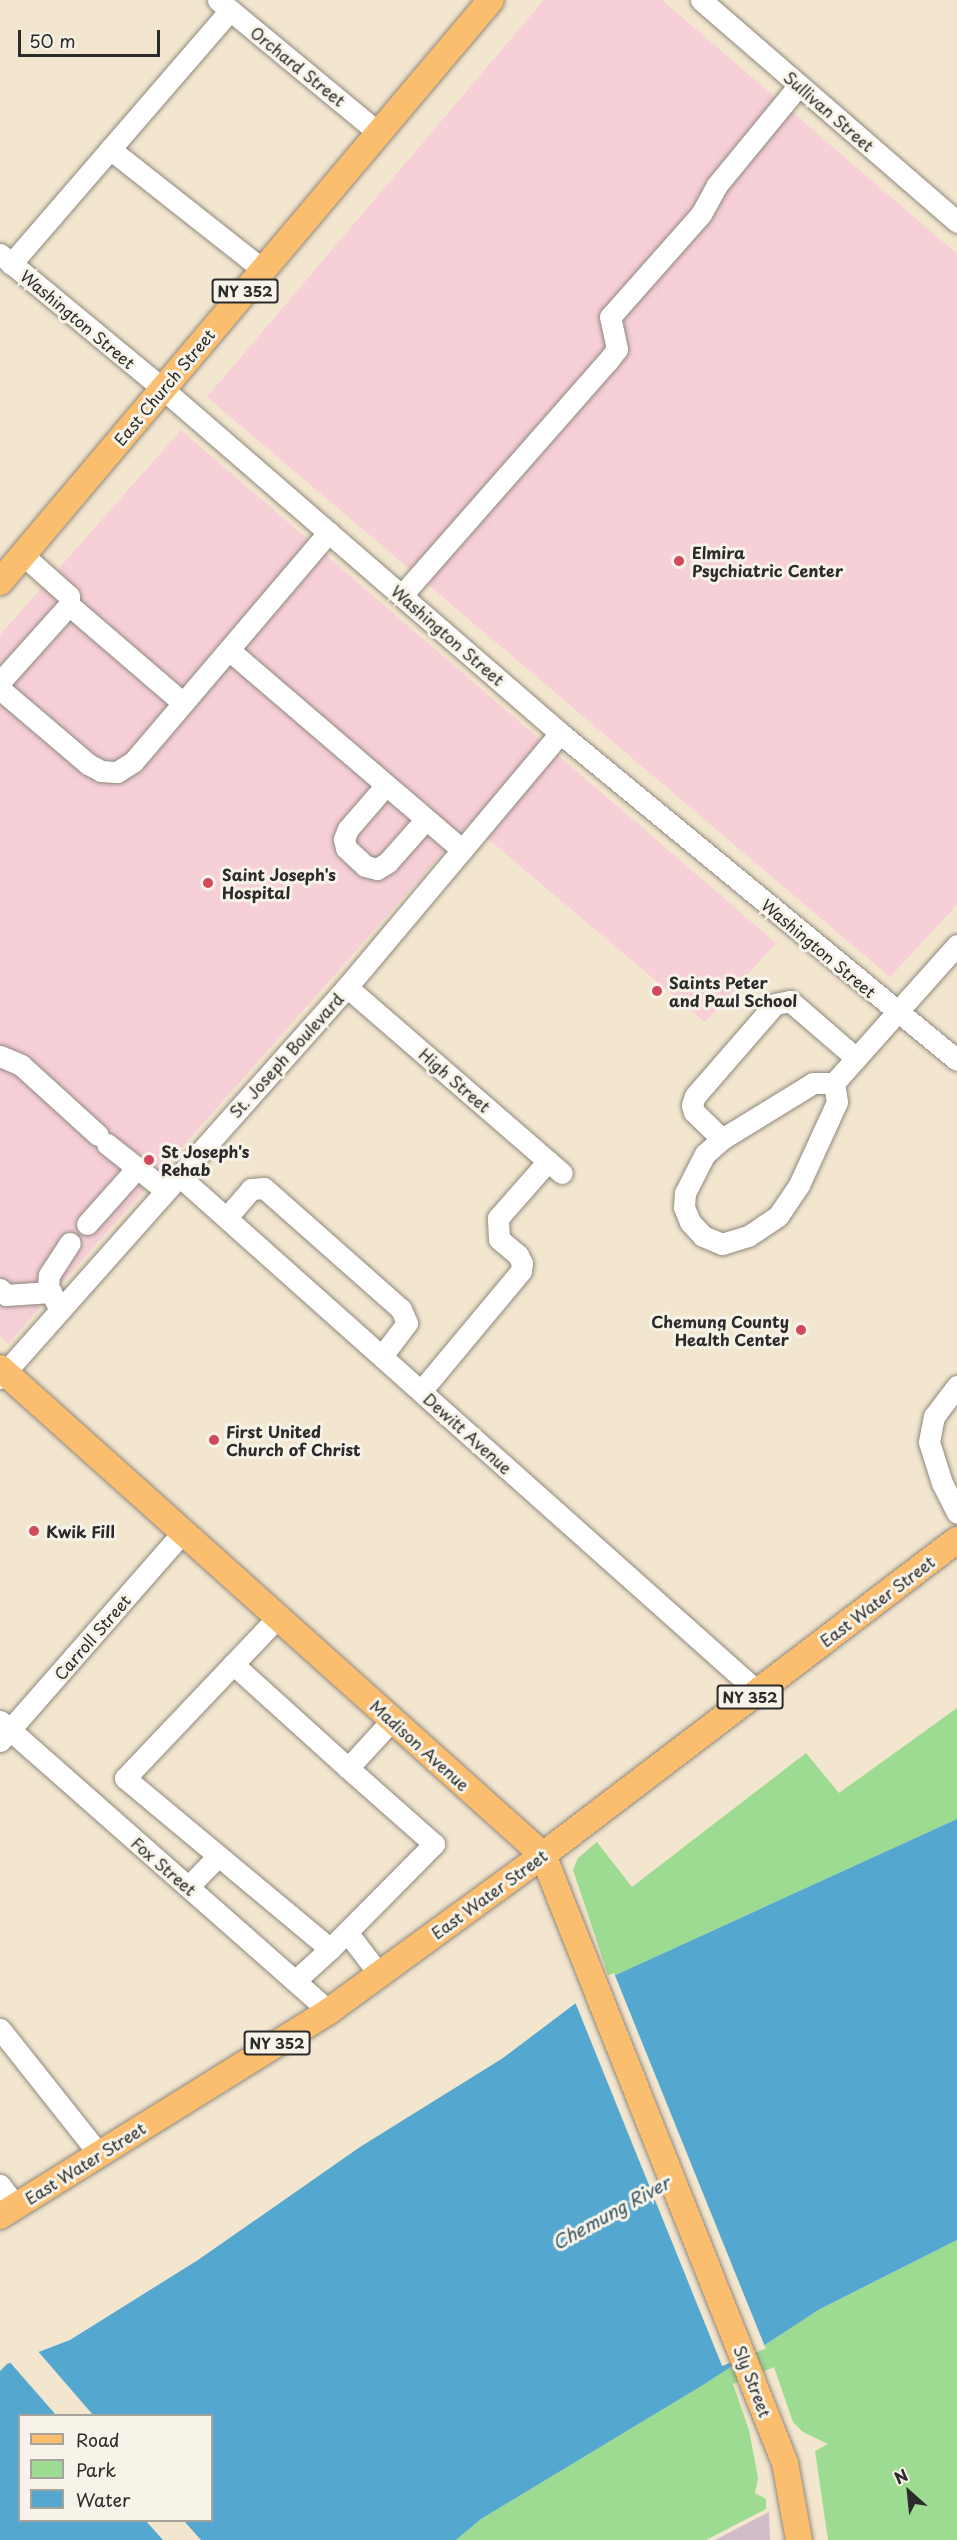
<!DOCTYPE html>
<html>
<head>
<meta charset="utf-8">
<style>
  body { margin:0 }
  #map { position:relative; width:957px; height:2540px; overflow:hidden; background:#f3e6cf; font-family:"Playpen Sans",sans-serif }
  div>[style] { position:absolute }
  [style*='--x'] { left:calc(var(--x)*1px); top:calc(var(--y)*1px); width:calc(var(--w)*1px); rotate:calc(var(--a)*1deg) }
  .built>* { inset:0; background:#f6cfd7 }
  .industrial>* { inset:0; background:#d1bdc9 }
  .green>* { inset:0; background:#9cdb91 }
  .water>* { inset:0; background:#54a8d0 }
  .pier>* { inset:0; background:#f3e6cf; transform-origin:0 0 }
  .roads { filter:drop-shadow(0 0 2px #8f887d) drop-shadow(0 0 2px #8f887d) }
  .minor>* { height:21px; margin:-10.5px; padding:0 10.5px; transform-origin:10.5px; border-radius:10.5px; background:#fff }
  .major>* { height:26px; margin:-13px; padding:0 13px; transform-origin:13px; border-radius:13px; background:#fabe6e }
  .dots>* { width:16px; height:16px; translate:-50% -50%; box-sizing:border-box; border:3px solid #f7f3e8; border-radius:50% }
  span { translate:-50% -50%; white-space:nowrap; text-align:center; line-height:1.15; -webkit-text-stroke:6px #f7f3e8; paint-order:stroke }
  .shield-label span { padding:2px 4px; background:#f7f3e8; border:2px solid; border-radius:4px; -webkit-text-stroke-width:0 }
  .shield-label { font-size:15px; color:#2b2b2b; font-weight:700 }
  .street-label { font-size:16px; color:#2b2b2b }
  .poi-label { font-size:16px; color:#2b2b2b; font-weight:700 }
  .left { translate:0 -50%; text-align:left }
  .right { translate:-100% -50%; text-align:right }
  .water-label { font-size:18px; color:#395765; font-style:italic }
  .legend { position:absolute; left:18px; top:2414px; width:195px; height:108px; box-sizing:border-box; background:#f7f3e8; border:2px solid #a5a39c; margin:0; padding:8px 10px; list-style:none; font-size:18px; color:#2b2b2b }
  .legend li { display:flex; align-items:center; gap:12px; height:30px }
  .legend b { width:30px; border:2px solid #a5a39c }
  .north { position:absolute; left:879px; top:2462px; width:60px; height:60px; -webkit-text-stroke:4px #f7f3e8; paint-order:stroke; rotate:333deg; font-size:16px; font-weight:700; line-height:24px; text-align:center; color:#2b2b2b }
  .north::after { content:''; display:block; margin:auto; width:21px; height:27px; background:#2b2b2b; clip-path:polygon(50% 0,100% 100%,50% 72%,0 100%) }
  .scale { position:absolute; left:18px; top:30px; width:142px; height:27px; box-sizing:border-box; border:3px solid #2b2b2b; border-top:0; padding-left:8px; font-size:18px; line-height:21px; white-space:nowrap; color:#2b2b2b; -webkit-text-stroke:4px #f7f3e8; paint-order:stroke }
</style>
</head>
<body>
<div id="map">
  <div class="built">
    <div style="clip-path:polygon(544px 0,662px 0,957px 254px,957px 905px,890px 977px,207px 397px)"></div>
    <div style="clip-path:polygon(181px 430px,776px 943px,705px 1022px,469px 823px,8px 1344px,0 1337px,0 635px)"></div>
  </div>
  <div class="industrial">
    <div style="clip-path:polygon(769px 2512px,770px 2540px,715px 2540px)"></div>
  </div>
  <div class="green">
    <div style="clip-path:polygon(957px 1708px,957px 1819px,609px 1978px,573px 1870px,578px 1858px,597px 1842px,632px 1887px,806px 1753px,839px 1793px)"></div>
    <div style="clip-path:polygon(957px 2240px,957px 2540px,828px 2540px,815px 2451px,828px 2444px,803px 2432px,793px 2422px,774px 2367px,733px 2384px,749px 2430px,758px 2478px,755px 2493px,766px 2499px,766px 2509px,706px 2540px,456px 2540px,481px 2519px,703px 2385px,820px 2309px)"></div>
  </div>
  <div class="water">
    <div style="clip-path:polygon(evenodd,957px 1819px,957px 2240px,820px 2309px,703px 2385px,481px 2519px,456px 2540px,0 2540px,0 2371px,7px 2364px,70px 2340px,198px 2260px,360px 2147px,503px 2058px,609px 1978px,957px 1819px,20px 2416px,212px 2416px,212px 2520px,20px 2520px,20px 2416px)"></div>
  </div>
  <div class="pier">
    <div style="left:614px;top:1973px;width:405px;height:47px;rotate:68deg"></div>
    <div style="clip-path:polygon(36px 2349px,93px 2415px,56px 2415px,8px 2360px)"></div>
    <div style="clip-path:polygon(146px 2521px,184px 2521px,201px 2540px,163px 2540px)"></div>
  </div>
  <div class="roads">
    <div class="minor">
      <div style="--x:218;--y:0;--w:209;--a:39.6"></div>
      <div style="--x:701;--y:0;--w:339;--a:40.9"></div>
      <div style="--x:110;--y:149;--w:195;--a:38.3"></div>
      <div style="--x:0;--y:254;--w:212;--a:39.6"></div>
      <div style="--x:163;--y:389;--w:525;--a:40.91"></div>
      <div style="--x:560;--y:733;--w:514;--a:39.48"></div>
      <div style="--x:11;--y:264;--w:335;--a:-49.2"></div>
      <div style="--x:402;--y:595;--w:310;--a:-48.7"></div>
      <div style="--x:607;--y:362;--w:16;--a:-52"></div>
      <div style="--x:617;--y:349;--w:33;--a:-102"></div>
      <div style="--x:610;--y:317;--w:137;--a:-48.5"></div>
      <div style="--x:701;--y:214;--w:33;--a:-61"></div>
      <div style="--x:717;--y:185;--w:129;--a:-50.6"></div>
      <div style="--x:69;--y:605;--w:150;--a:40.7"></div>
      <div style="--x:229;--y:650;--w:307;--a:40.6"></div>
      <div style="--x:0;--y:682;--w:103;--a:-48.1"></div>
      <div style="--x:69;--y:605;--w:9;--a:-90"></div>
      <div style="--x:69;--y:596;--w:62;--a:-138.3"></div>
      <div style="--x:0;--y:689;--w:116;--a:40.4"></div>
      <div style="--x:88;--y:764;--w:15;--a:28"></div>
      <div style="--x:101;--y:771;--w:16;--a:4"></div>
      <div style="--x:117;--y:772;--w:19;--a:-32"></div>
      <div style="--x:133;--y:762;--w:302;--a:-49.6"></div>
      <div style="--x:386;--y:785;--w:58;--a:130.8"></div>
      <div style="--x:348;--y:829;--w:11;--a:112"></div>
      <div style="--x:344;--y:839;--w:9;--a:77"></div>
      <div style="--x:346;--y:848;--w:26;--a:43"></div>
      <div style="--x:365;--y:866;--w:12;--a:14"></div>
      <div style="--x:377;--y:869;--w:13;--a:-32"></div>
      <div style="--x:388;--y:862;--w:57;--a:-48.5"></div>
      <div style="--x:347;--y:987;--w:284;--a:40.9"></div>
      <div style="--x:0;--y:1056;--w:23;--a:23"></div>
      <div style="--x:21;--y:1065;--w:104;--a:42.3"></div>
      <div style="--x:834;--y:1083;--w:19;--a:81"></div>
      <div style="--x:837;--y:1102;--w:91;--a:114.6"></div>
      <div style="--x:799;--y:1185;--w:37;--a:124"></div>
      <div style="--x:778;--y:1216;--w:36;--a:146"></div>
      <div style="--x:748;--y:1236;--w:27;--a:163"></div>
      <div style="--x:722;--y:1244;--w:21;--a:-157"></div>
      <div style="--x:703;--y:1236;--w:19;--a:-133"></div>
      <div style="--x:690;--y:1222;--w:16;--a:-112"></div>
      <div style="--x:684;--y:1207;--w:14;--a:-86"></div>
      <div style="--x:685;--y:1193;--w:44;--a:-62.9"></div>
      <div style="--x:705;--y:1154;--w:23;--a:-41"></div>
      <div style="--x:722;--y:1139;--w:107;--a:-31.6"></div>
      <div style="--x:813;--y:1083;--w:21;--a:0"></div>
      <div style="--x:834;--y:1083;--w:185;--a:-48.3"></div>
      <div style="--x:722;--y:1139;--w:39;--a:-136"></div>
      <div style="--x:694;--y:1112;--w:7;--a:-106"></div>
      <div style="--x:692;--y:1105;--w:9;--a:-72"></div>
      <div style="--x:695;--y:1096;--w:122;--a:-49"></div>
      <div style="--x:775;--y:1004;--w:15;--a:-11"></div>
      <div style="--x:790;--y:1001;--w:87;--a:40.8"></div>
      <div style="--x:107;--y:1144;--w:74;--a:38.4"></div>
      <div style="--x:178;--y:1175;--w:776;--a:41.71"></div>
      <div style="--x:227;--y:1217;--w:37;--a:-49"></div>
      <div style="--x:251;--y:1189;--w:13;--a:-4"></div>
      <div style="--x:264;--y:1188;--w:183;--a:41.5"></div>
      <div style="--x:401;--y:1309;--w:15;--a:67"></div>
      <div style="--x:407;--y:1323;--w:41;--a:127.1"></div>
      <div style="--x:87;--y:1224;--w:75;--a:-48.2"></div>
      <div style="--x:0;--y:1289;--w:8;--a:45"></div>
      <div style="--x:6;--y:1295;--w:45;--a:-3.8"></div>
      <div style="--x:60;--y:1310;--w:27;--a:-117"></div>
      <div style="--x:48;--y:1286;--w:11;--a:-85"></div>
      <div style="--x:49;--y:1275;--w:38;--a:-57"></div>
      <div style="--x:0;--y:1378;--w:523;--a:-48.41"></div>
      <div style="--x:347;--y:987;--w:331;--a:-50"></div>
      <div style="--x:957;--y:1386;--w:38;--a:127"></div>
      <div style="--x:934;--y:1416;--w:26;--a:101"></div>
      <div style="--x:929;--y:1442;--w:43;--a:72.4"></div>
      <div style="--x:942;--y:1483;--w:33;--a:63"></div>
      <div style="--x:421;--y:1391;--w:156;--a:-50.2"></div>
      <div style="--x:521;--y:1271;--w:8;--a:-83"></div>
      <div style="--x:522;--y:1263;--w:9;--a:-117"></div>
      <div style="--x:518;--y:1255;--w:25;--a:-140"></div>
      <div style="--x:499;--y:1239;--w:21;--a:-93"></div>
      <div style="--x:498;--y:1218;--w:76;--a:-48.7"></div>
      <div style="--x:278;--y:1617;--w:222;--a:133.5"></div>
      <div style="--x:125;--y:1778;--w:267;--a:39.8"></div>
      <div style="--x:330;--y:1949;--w:148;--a:-45.3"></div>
      <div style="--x:434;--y:1844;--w:115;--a:-138.5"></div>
      <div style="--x:348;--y:1768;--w:65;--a:-47.5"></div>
      <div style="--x:233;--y:1664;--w:155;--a:42.1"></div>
      <div style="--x:0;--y:1721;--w:439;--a:41.4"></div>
      <div style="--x:0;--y:1741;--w:278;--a:-48.8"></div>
      <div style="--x:188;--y:1887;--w:43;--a:-45.9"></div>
      <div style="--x:347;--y:1932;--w:53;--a:52.7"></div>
      <div style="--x:295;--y:1981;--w:47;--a:-42.4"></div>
      <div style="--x:0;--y:2029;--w:159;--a:51.6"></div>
      <div style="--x:0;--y:2185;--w:26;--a:53"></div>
    </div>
    <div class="major">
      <div style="--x:0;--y:582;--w:761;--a:-49.85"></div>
      <div style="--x:0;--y:1368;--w:729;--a:41.89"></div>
      <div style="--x:543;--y:1855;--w:654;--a:68.3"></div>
      <div style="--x:785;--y:2463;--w:78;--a:79.7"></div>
      <div style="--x:0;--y:2216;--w:388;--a:-31.9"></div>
      <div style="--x:329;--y:2011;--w:265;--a:-36.1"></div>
      <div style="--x:543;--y:1855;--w:520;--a:-37.27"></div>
    </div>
  </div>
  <div class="dots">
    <div style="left:679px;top:561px;background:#d1495b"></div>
    <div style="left:208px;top:883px;background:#d1495b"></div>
    <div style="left:657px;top:991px;background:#d1495b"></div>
    <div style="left:149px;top:1160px;background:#d1495b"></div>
    <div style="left:801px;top:1330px;background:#d1495b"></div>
    <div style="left:214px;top:1440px;background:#d1495b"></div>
    <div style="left:34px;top:1531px;background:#d1495b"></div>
  </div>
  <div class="shield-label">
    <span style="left:245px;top:291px">NY 352</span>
    <span style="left:750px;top:1697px">NY 352</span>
    <span style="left:277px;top:2043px">NY 352</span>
  </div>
  <div class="street-label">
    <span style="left:298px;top:66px;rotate:39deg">Orchard Street</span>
    <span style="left:829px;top:111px;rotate:41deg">Sullivan Street</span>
    <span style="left:78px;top:319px;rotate:40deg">Washington Street</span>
    <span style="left:164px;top:387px;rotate:-50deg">East Church Street</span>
    <span style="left:448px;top:635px;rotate:41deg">Washington Street</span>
    <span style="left:819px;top:948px;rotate:40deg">Washington Street</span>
    <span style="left:286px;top:1055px;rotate:-48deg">St. Joseph Boulevard</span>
    <span style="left:455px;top:1080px;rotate:41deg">High Street</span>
    <span style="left:468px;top:1433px;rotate:42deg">Dewitt Avenue</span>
    <span style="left:877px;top:1601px;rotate:-37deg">East Water Street</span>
    <span style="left:92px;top:1637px;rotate:-49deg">Carroll Street</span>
    <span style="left:420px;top:1745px;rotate:42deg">Madison Avenue</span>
    <span style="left:164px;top:1866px;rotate:41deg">Fox Street</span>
    <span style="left:489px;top:1894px;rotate:-36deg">East Water Street</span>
    <span style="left:85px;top:2163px;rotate:-32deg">East Water Street</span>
    <span style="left:753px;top:2381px;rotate:69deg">Sly Street</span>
  </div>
  <div class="poi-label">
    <span class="left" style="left:692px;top:561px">Elmira<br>Psychiatric Center</span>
    <span class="left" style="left:222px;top:883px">Saint Joseph's<br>Hospital</span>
    <span class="left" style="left:669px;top:991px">Saints Peter<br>and Paul School</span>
    <span class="left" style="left:161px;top:1160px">St Joseph's<br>Rehab</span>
    <span class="right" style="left:789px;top:1330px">Chemung County<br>Health Center</span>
    <span class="left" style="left:226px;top:1440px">First United<br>Church of Christ</span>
    <span class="left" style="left:46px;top:1531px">Kwik Fill</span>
  </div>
  <div class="water-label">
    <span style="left:611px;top:2213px;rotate:-29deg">Chemung River</span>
  </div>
  <ul class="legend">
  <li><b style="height:8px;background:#fabe6e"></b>Road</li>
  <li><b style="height:16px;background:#9cdb91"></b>Park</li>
  <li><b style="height:16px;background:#54a8d0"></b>Water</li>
  </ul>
  <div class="north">N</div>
  <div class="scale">50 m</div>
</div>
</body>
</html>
